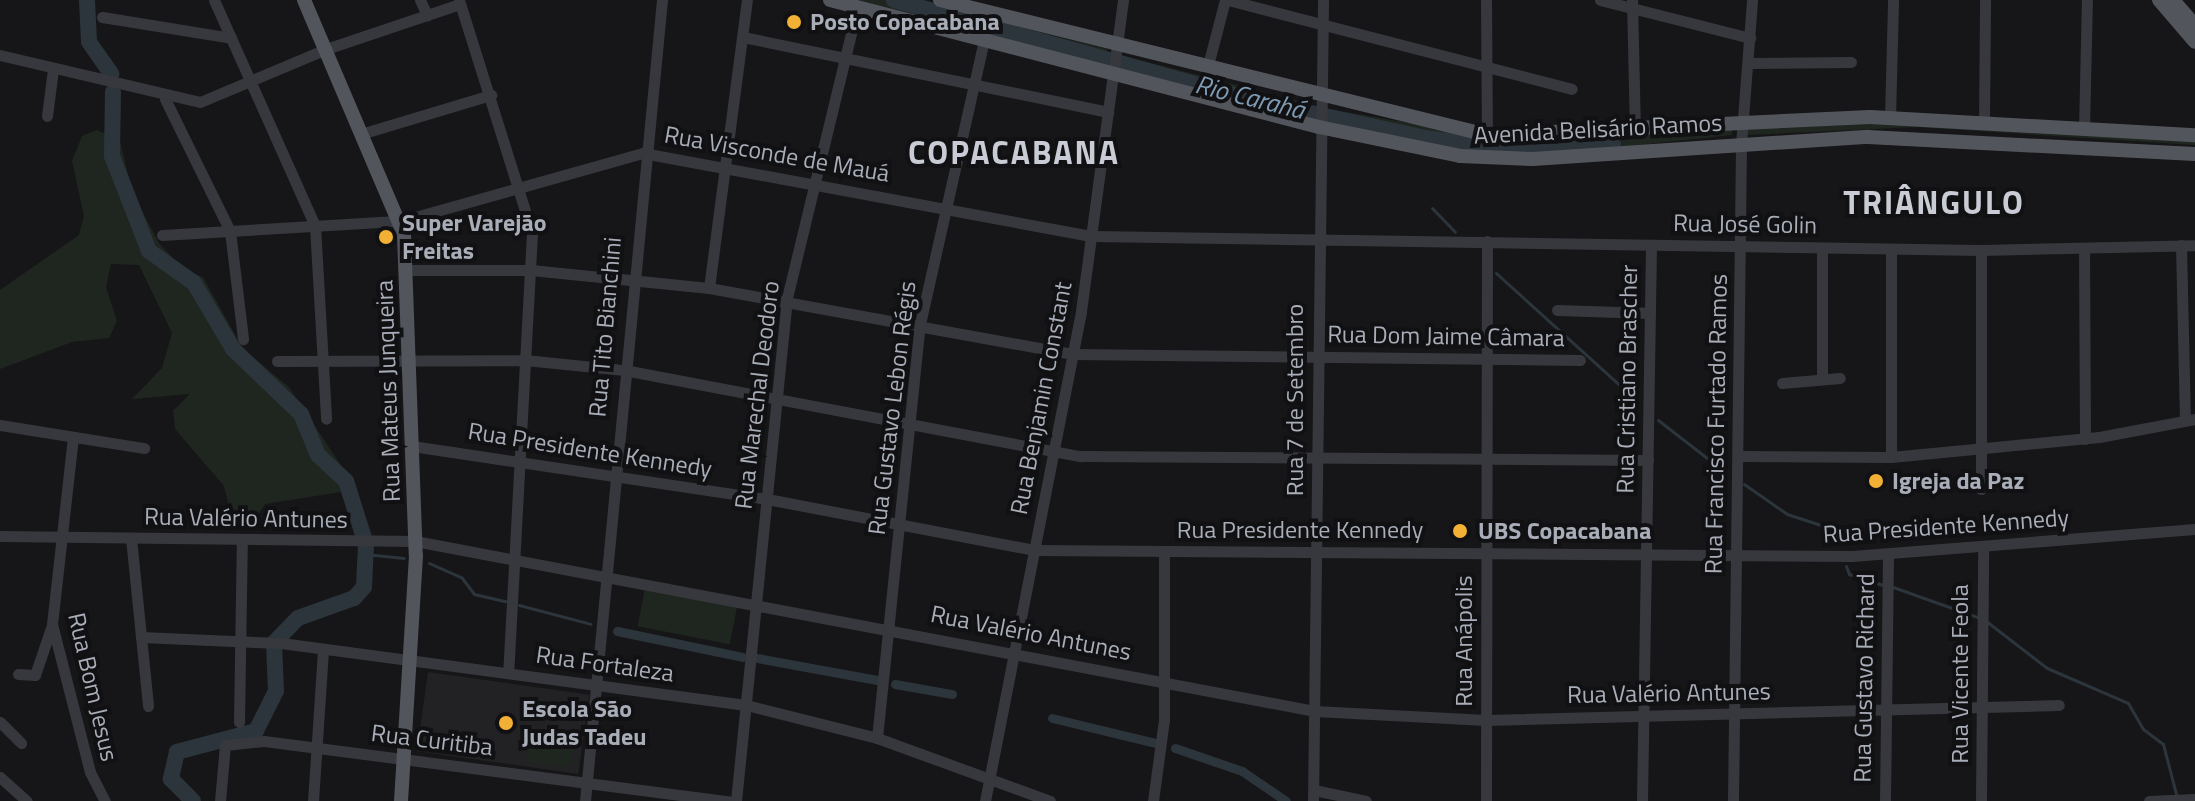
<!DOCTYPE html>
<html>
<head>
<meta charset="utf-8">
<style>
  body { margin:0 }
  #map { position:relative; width:2195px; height:801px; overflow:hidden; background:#161618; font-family:"Titillium Web",sans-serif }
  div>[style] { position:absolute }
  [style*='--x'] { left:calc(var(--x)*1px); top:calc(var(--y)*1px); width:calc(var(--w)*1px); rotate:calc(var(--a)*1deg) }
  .built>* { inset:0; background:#222225; transform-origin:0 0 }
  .green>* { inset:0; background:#1e261f; transform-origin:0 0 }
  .stream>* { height:3px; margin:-1.5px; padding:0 1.5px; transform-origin:1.5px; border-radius:1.5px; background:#2c353c }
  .canal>* { height:9px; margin:-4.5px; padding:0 4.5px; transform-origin:4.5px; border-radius:4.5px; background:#2c353c }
  .river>* { height:16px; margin:-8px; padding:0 8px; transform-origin:8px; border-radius:8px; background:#2c353c }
  .minor>* { height:11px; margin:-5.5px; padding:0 5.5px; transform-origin:5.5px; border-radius:5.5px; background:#37383d }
  .major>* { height:14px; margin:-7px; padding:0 7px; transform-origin:7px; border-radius:7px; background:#53555c }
  .dots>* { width:22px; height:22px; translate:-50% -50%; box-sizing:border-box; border:4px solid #111113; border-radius:50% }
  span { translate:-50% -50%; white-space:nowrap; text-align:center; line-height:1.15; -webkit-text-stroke:8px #111113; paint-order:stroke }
  .poi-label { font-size:24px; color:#a8adb8; font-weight:700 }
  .left { translate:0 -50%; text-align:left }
  .street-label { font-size:24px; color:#a8adb8 }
  .water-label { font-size:26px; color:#7f9bb3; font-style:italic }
  .district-label { font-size:32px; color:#c9ccd4; font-weight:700; letter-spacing:2px }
</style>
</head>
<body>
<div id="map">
  <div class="built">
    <div style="left:428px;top:672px;width:163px;height:80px;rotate:8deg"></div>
  </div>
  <div class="green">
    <div style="clip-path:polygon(859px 0,910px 0,1107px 49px,1106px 69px)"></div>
    <div style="clip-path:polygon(1124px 56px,1307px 103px,1310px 117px,1119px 70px)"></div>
    <div style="clip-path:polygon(1328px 109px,1514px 141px,1732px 129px,1732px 135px,1552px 154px,1458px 152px,1325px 124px)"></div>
    <div style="clip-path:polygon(1898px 120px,2195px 140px,2195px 145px,1917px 127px,1747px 135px,1748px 126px)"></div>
    <div style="clip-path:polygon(97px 130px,120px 141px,132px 192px,159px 243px,184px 270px,203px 277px,243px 349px,289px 387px,354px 485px,348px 491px,265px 504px,251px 526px,235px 530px,224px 486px,175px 429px,173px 411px,190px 394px,132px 399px,162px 368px,172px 333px,139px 265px,111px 264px,106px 287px,117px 321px,109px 338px,72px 342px,0 369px,0 290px,79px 235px,84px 216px,72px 161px,82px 136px)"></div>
    <div style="left:645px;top:588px;width:94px;height:39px;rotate:11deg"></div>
    <div style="left:529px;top:736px;width:44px;height:26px;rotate:6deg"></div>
  </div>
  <div class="stream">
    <div style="--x:1432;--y:208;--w:33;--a:46"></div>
    <div style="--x:1496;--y:273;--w:190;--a:42.2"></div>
    <div style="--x:1658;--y:420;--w:85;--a:37.8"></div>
    <div style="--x:1744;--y:484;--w:52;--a:34.9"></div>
    <div style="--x:1787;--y:514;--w:42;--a:18"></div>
    <div style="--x:1827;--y:527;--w:17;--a:57"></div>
    <div style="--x:365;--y:554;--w:39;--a:6"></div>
    <div style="--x:429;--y:563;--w:36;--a:24"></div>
    <div style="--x:462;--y:578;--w:20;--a:53"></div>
    <div style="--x:474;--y:594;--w:32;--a:13"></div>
    <div style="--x:1846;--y:566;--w:9;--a:69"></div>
    <div style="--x:1849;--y:574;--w:38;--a:18"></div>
    <div style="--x:1893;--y:587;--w:92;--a:19.6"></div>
    <div style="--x:519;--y:605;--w:74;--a:14.8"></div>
    <div style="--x:1986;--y:621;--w:77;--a:37.6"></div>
    <div style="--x:2047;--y:668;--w:88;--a:23.4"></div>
    <div style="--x:2128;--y:703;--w:30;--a:60"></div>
    <div style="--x:2143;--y:729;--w:25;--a:37"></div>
    <div style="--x:2163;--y:744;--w:52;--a:75.4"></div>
  </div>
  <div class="canal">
    <div style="--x:617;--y:631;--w:128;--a:11.7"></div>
    <div style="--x:757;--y:658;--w:122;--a:10.4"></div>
    <div style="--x:895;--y:684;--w:58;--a:10"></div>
    <div style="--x:1052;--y:718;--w:106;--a:13.6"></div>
    <div style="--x:1175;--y:748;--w:71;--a:18.9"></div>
    <div style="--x:1242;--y:771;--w:53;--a:34.3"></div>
  </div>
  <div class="river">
    <div style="--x:87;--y:0;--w:42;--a:87.3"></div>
    <div style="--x:89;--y:42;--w:39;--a:55"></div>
    <div style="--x:894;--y:0;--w:384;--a:15.6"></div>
    <div style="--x:1264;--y:103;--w:166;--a:12.2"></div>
    <div style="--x:1426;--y:138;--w:67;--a:7.8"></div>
    <div style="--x:1492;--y:147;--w:121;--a:-1.4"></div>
    <div style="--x:113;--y:92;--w:64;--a:90.9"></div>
    <div style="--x:112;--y:156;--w:102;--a:68.7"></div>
    <div style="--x:149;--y:251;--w:55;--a:35.4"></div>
    <div style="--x:194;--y:283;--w:77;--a:59.4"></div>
    <div style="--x:233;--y:349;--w:94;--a:43.7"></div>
    <div style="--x:301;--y:414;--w:44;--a:67.5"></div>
    <div style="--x:318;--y:455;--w:38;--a:43"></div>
    <div style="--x:346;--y:481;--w:66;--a:72.4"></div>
    <div style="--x:366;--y:544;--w:43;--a:92.7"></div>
    <div style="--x:364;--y:587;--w:15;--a:132"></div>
    <div style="--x:354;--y:598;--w:59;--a:160.3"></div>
    <div style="--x:298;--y:618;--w:35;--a:134"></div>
    <div style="--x:274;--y:643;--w:48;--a:87.6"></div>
    <div style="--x:276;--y:691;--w:45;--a:116.6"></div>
    <div style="--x:256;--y:731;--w:82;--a:165.1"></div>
    <div style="--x:177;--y:752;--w:28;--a:103"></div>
    <div style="--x:171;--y:779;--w:31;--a:45"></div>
  </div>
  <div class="minor">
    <div style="--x:214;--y:0;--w:248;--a:65.9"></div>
    <div style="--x:315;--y:226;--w:193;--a:86.7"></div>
    <div style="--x:420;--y:0;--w:17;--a:65"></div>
    <div style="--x:459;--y:0;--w:244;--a:72.6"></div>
    <div style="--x:532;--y:233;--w:441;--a:93.1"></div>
    <div style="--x:1228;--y:0;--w:355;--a:14.5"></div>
    <div style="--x:1486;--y:0;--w:135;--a:89.6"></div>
    <div style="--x:1600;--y:0;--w:155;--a:14.2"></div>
    <div style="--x:1632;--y:0;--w:128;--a:88.7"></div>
    <div style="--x:102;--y:17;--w:131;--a:9.2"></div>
    <div style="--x:743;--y:37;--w:373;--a:11.6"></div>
    <div style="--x:0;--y:55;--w:205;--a:13.2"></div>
    <div style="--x:200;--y:102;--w:137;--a:-22.8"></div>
    <div style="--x:326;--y:49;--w:141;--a:-18.6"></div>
    <div style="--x:1749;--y:63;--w:102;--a:-0.6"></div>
    <div style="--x:1207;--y:69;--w:71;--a:-75.4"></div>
    <div style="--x:165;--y:99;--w:147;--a:63.8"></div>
    <div style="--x:230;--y:231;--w:109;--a:83.1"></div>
    <div style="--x:47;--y:116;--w:47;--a:-82.7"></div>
    <div style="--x:1890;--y:118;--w:118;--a:-88.5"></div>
    <div style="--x:1984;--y:122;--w:122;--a:-89.5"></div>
    <div style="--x:2084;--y:129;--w:129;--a:-88.7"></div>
    <div style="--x:364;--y:133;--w:133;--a:-16.7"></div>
    <div style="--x:162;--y:235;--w:239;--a:-3.4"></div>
    <div style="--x:401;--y:221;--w:251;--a:-15.7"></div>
    <div style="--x:643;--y:153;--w:457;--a:10.5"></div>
    <div style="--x:1092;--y:236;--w:889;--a:0.9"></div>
    <div style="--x:1981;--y:250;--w:214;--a:-1.3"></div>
    <div style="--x:2181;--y:245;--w:175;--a:88.7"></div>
    <div style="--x:2084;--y:249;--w:190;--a:89.7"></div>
    <div style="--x:1981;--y:250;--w:239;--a:90"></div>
    <div style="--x:406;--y:270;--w:125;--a:0"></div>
    <div style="--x:531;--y:270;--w:179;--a:5.8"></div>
    <div style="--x:709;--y:288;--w:370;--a:10.3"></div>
    <div style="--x:1073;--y:354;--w:507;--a:0.68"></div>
    <div style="--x:709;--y:288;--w:290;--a:-82.5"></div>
    <div style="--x:1557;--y:310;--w:93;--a:1.8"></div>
    <div style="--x:277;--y:361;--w:248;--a:-0.2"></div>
    <div style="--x:525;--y:360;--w:100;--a:5.8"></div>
    <div style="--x:624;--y:370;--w:465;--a:10.7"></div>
    <div style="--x:1081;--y:456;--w:567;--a:0.4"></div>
    <div style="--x:1822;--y:379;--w:131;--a:-90"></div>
    <div style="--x:1782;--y:383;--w:58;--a:-4.9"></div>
    <div style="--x:0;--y:425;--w:146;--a:9.1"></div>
    <div style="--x:73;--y:437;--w:188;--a:96.4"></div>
    <div style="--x:52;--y:624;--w:153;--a:75.6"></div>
    <div style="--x:90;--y:772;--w:33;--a:63"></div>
    <div style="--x:412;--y:446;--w:359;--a:8.5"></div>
    <div style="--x:767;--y:499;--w:272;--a:10.8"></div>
    <div style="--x:1034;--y:550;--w:818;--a:0.42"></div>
    <div style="--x:1852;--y:556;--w:344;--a:-4.5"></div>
    <div style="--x:1738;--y:456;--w:153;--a:0.4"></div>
    <div style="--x:1891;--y:457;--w:209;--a:-5.5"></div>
    <div style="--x:2099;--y:437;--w:98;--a:-10.6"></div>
    <div style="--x:1891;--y:457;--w:208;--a:-90"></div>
    <div style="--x:0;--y:536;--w:415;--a:0.7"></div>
    <div style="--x:415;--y:541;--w:916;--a:10.7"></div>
    <div style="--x:1315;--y:711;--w:171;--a:3"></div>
    <div style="--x:1486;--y:720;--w:573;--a:-1.5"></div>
    <div style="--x:131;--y:538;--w:169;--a:84.2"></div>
    <div style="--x:141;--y:637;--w:140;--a:2.5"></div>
    <div style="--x:281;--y:643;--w:469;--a:7.6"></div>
    <div style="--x:746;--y:705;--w:135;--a:14.1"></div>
    <div style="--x:877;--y:738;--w:184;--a:20"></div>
    <div style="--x:18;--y:674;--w:17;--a:3"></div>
    <div style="--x:35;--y:675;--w:53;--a:-71.2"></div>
    <div style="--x:0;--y:722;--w:30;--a:45"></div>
    <div style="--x:239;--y:722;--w:182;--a:-89.1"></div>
    <div style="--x:877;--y:738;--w:416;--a:-84.1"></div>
    <div style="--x:920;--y:324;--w:290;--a:-77.3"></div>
    <div style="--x:0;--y:777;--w:36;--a:42"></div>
    <div style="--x:1314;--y:790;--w:53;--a:11.9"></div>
    <div style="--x:220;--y:801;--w:56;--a:-84.9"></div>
    <div style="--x:225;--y:745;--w:39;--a:-6"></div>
    <div style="--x:264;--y:741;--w:469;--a:7.4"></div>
    <div style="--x:313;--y:801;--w:152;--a:-86.2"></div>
    <div style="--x:585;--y:801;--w:805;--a:-84.51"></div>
    <div style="--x:736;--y:801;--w:506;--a:-84.21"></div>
    <div style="--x:787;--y:298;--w:298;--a:-76.4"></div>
    <div style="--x:985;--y:801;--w:499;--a:-78.9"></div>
    <div style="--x:1081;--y:311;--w:314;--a:-82.3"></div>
    <div style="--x:1153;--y:801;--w:82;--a:-82.3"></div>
    <div style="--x:1164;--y:720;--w:169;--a:-90"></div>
    <div style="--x:1313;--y:801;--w:801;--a:-89.28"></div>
    <div style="--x:1486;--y:801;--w:560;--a:-89.9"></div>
    <div style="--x:1642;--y:801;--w:556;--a:-89.07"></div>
    <div style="--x:1733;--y:801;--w:657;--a:-89.3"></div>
    <div style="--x:1741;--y:144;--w:144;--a:-85.6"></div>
    <div style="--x:1885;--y:801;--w:246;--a:-89.3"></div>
    <div style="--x:1981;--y:801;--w:254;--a:-89.5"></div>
    <div style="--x:2149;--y:801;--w:46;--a:-2.5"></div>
  </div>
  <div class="major">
    <div style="--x:304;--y:0;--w:254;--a:66.9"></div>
    <div style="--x:404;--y:234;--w:322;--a:87.9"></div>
    <div style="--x:416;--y:556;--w:245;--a:93.5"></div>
    <div style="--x:830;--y:0;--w:505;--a:14.56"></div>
    <div style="--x:1319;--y:127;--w:144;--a:11.6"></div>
    <div style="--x:1460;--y:156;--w:73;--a:2.4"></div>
    <div style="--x:1533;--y:159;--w:336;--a:-3.8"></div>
    <div style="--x:1868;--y:137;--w:327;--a:3"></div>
    <div style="--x:940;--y:0;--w:563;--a:13.86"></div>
    <div style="--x:1487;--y:135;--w:383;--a:-2.7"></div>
    <div style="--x:1870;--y:117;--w:325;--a:3.2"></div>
    <div style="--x:2159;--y:0;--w:55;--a:49.4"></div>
    <div style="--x:2173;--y:0;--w:33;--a:49"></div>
  </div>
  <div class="dots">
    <div style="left:794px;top:22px;background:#f2b134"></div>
    <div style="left:386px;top:237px;background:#f2b134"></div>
    <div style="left:1876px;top:481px;background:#f2b134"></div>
    <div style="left:1460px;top:531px;background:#f2b134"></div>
    <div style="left:506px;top:723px;background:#f2b134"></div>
  </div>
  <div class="poi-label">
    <span class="left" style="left:810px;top:22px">Posto Copacabana</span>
    <span class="left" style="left:402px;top:237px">Super Varejão<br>Freitas</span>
    <span class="left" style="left:1892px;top:481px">Igreja da Paz</span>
    <span class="left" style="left:1478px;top:531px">UBS Copacabana</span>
    <span class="left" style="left:522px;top:723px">Escola São<br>Judas Tadeu</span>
  </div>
  <div class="street-label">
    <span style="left:1598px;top:129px;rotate:-3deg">Avenida Belisário Ramos</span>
    <span style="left:777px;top:154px;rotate:10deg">Rua Visconde de Mauá</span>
    <span style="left:1745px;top:224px;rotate:1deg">Rua José Golin</span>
    <span style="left:605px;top:327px;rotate:-85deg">Rua Tito Bianchini</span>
    <span style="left:1446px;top:336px;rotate:1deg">Rua Dom Jaime Câmara</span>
    <span style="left:1627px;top:379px;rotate:-89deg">Rua Cristiano Brascher</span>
    <span style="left:388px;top:391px;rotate:-92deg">Rua Mateus Junqueira</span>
    <span style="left:757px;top:395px;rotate:-83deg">Rua Marechal Deodoro</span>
    <span style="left:1041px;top:398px;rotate:-79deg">Rua Benjamin Constant</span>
    <span style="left:1295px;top:400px;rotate:-90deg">Rua 7 de Setembro</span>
    <span style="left:892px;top:408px;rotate:-83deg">Rua Gustavo Lebon Régis</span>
    <span style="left:1716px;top:424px;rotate:-89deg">Rua Francisco Furtado Ramos</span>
    <span style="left:590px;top:450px;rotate:9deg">Rua Presidente Kennedy</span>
    <span style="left:246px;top:518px;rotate:1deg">Rua Valério Antunes</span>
    <span style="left:1946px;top:526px;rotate:-4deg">Rua Presidente Kennedy</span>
    <span style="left:1300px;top:530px">Rua Presidente Kennedy</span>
    <span style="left:1031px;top:633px;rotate:11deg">Rua Valério Antunes</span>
    <span style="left:1464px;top:641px;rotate:-90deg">Rua Anápolis</span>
    <span style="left:605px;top:664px;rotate:8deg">Rua Fortaleza</span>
    <span style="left:1960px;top:674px;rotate:-90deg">Rua Vicente Feola</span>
    <span style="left:1864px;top:678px;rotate:-89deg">Rua Gustavo Richard</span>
    <span style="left:93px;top:687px;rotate:77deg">Rua Bom Jesus</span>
    <span style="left:1669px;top:693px;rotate:-1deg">Rua Valério Antunes</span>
    <span style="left:432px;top:740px;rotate:7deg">Rua Curitiba</span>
  </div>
  <div class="water-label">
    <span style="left:1250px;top:97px;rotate:14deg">Rio Carahá</span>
  </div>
  <div class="district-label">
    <span style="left:1014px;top:152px">COPACABANA</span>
    <span style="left:1934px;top:202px">TRIÂNGULO</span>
  </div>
</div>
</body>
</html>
